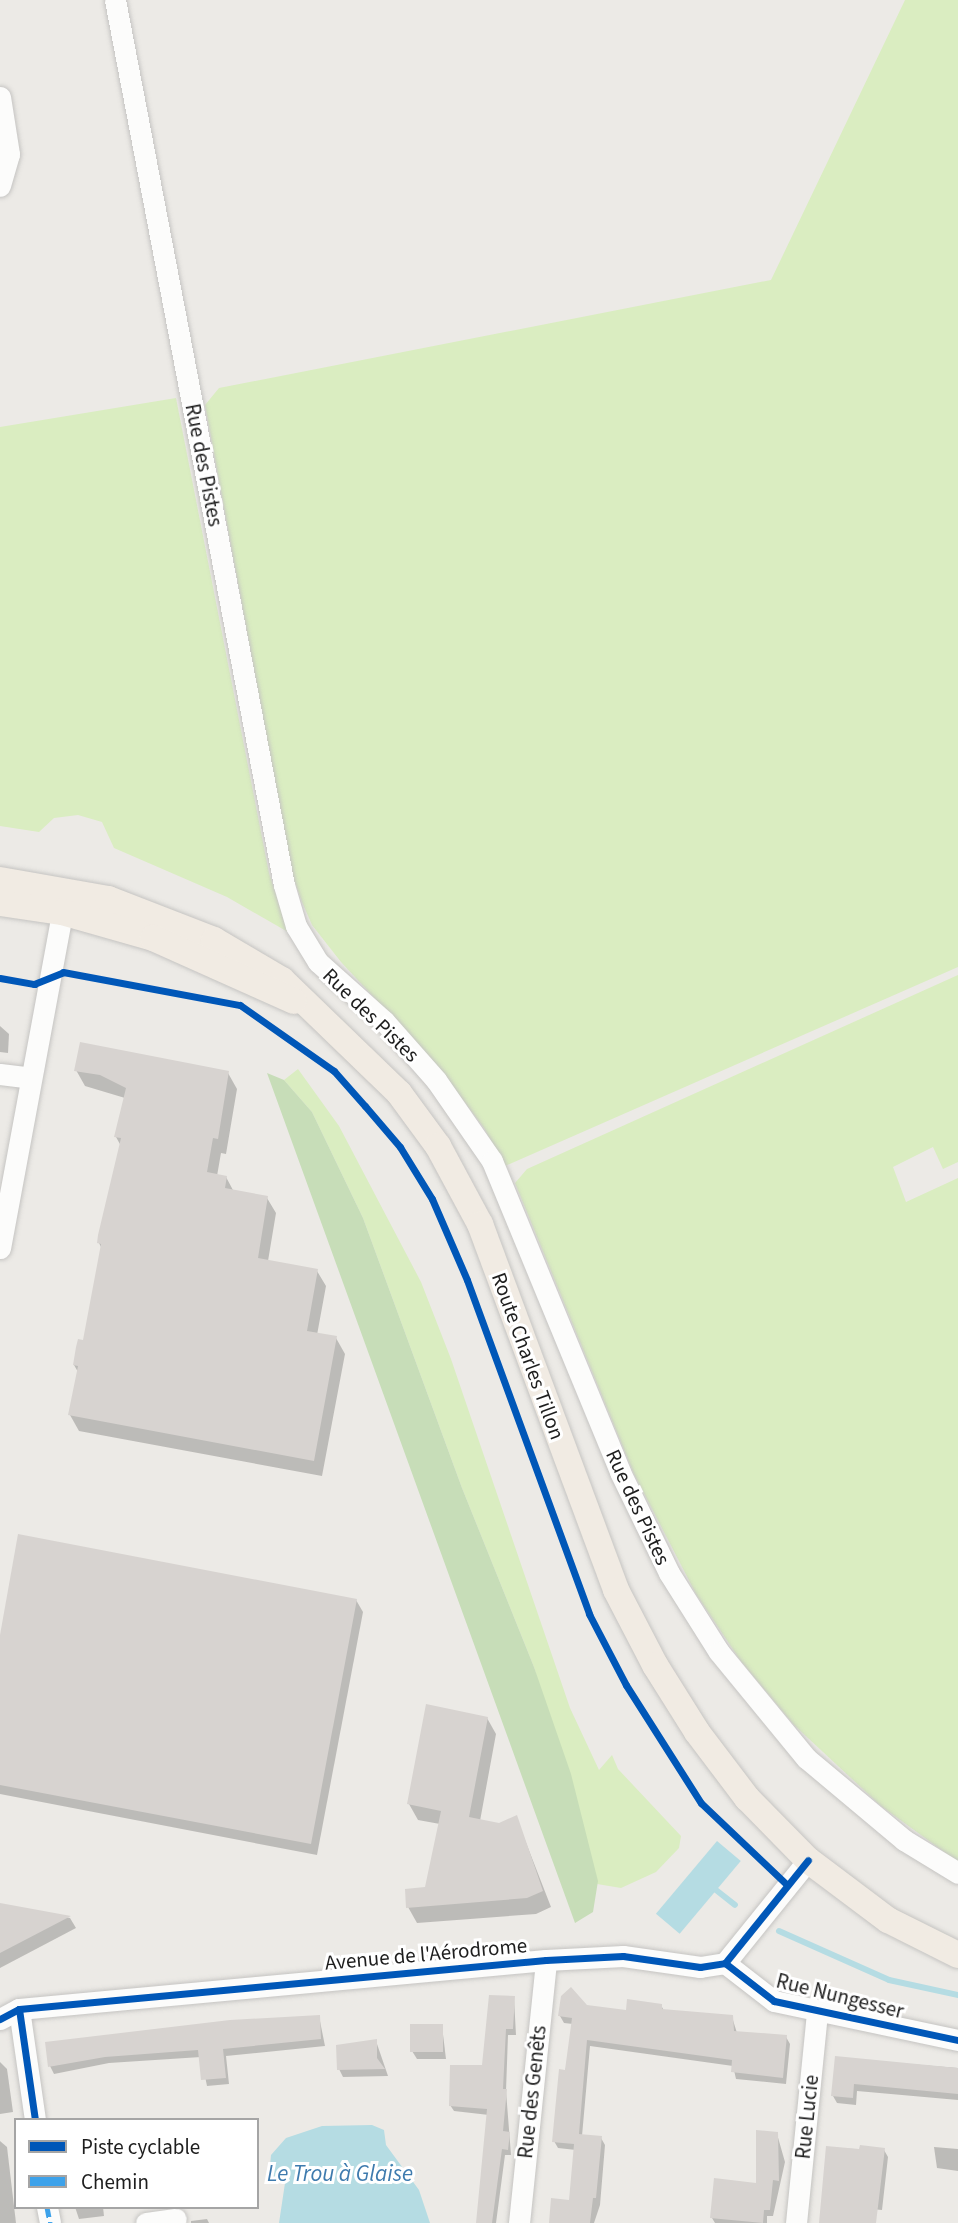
<!DOCTYPE html>
<html>
<head>
<meta charset="utf-8">
<style>
  body { margin:0 }
  #map { position:relative; width:958px; height:2223px; overflow:hidden; background:#eceae6; font-family:"Source Sans 3",sans-serif }
  div>[style] { position:absolute }
  [style*='--x'] { left:calc(var(--x)*1px); top:calc(var(--y)*1px); width:calc(var(--w)*1px); rotate:calc(var(--a)*1deg) }
  .grass>* { inset:0; background:#daedc1 }
  .forest>* { inset:0; background:#c7ddb8 }
  .water>* { inset:0; background:#b5dce3; transform-origin:0 0 }
  .shadow>* { inset:0; background:#0003 }
  .stream>* { height:6px; margin:-3px; padding:0 3px; transform-origin:3px; border-radius:3px; background:#b5dce3 }
  .building>* { inset:0; background:#d7d3d0; transform-origin:0 0 }
  .roads { filter:drop-shadow(0 0 2px #c5c4c2) drop-shadow(0 0 2px #c5c4c2) }
  .minor>* { height:21px; margin:-10.5px; padding:0 10.5px; transform-origin:10.5px; border-radius:10.5px; background:#fcfcfb }
  .major>* { height:26px; margin:-13px; padding:0 13px; transform-origin:13px; border-radius:13px; background:#f1ebe3 }
  .quiet>* { height:5px; margin-top:-2.5px; transform-origin:0; background:repeating-linear-gradient(90deg,#3da2ea 0 10px,transparent 0 15px) }
  .cycleway>* { height:7px; margin:-3.5px; padding:0 3.5px; transform-origin:3.5px; border-radius:3.5px; background:#0057b8 }
  span { translate:-50% -50%; white-space:nowrap; text-align:center; line-height:1.15; -webkit-text-stroke:6px #fff; paint-order:stroke }
  .street-label { font-size:21px; color:#1e1e1e }
  .water-label { font-size:23px; color:#3f7bae; font-style:italic }
  .legend { position:absolute; left:14px; top:2118px; width:245px; height:91px; box-sizing:border-box; background:#fff; border:2px solid #a5a5a5; margin:0; padding:9px 12px; list-style:none; font-size:21px; color:#1e1e1e }
  .legend li { display:flex; align-items:center; gap:14px; height:35px }
  .legend b { width:35px; border:2px solid #a5a5a5 }
</style>
</head>
<body>
<div id="map">
  <div class="grass">
    <div style="clip-path:polygon(905px 0,958px 0,958px 967px,505px 1166px,484px 1128px,437px 1065px,341px 962px,312px 925px,302px 902px,292px 874px,205px 405px,219px 388px,771px 280px)"></div>
    <div style="clip-path:polygon(176px 398px,269px 873px,288px 932px,227px 897px,114px 848px,102px 822px,78px 815px,54px 818px,39px 832px,0 826px,0 427px)"></div>
    <div style="clip-path:polygon(958px 975px,958px 1162px,943px 1169px,933px 1147px,893px 1167px,906px 1202px,958px 1178px,958px 1862px,881px 1806px,794px 1725px,740px 1660px,696px 1594px,634px 1474px,515px 1183px,527px 1169px)"></div>
    <div style="clip-path:polygon(298px 1069px,339px 1126px,421px 1282px,451px 1359px,570px 1708px,599px 1770px,612px 1755px,618px 1769px,681px 1836px,679px 1848px,656px 1872px,621px 1888px,597px 1884px,534px 1667px,462px 1488px,363px 1218px,312px 1112px,284px 1080px)"></div>
  </div>
  <div class="forest">
    <div style="clip-path:polygon(267px 1073px,284px 1080px,312px 1112px,363px 1218px,462px 1488px,534px 1667px,571px 1774px,598px 1881px,593px 1912px,575px 1923px)"></div>
  </div>
  <div class="water">
    <div style="left:717px;top:1841px;width:31px;height:95px;rotate:40deg"></div>
    <div style="clip-path:polygon(372px 2125px,384px 2130px,386px 2145px,419px 2190px,430px 2223px,279px 2223px,285px 2183px,269px 2177px,271px 2155px,286px 2138px,322px 2126px)"></div>
  </div>
  <div class="shadow">
    <div style="clip-path:polygon(0 1026px,9px 1034px,8px 1053px,0 1052px)"></div>
    <div style="clip-path:polygon(76px 1070px,228px 1073px,237px 1089px,226px 1154px,221px 1153px,217px 1176px,226px 1177px,234px 1192px,267px 1198px,276px 1213px,268px 1261px,317px 1271px,326px 1286px,317px 1335px,336px 1338px,345px 1354px,322px 1476px,79px 1431px,70px 1415px,78px 1372px,74px 1365px,84px 1342px,102px 1249px,99px 1243px,121px 1146px,116px 1137px,125px 1098px,85px 1086px)"></div>
    <div style="clip-path:polygon(356px 1600px,363px 1612px,317px 1855px,0 1794px,0 1645px)"></div>
    <div style="clip-path:polygon(487px 1718px,496px 1734px,480px 1821px,500px 1825px,516px 1817px,551px 1907px,536px 1914px,417px 1923px,408px 1907px,427px 1889px,440px 1824px,418px 1820px,409px 1804px)"></div>
    <div style="clip-path:polygon(0 1905px,70px 1918px,76px 1928px,0 1968px)"></div>
    <div style="clip-path:polygon(514px 1998px,516px 2035px,508px 2035px,506px 2091px,511px 2155px,505px 2155px,496px 2223px,478px 2223px,489px 2115px,454px 2111px,450px 2105px,484px 2067px)"></div>
    <div style="clip-path:polygon(661px 2005px,664px 2011px,732px 2017px,737px 2033px,786px 2037px,790px 2044px,786px 2084px,736px 2079px,733px 2066px,590px 2046px,582px 2136px,601px 2138px,605px 2145px,600px 2205px,594px 2223px,551px 2223px,570px 2202px,576px 2150px,558px 2148px,554px 2141px,573px 2024px,564px 2023px,560px 2016px,586px 2007px,628px 2012px)"></div>
    <div style="clip-path:polygon(319px 2016px,325px 2046px,226px 2056px,229px 2084px,207px 2086px,201px 2057px,109px 2063px,54px 2074px,50px 2066px)"></div>
    <div style="clip-path:polygon(442px 2026px,446px 2059px,417px 2059px,412px 2051px)"></div>
    <div style="clip-path:polygon(376px 2041px,388px 2076px,343px 2077px,339px 2069px)"></div>
    <div style="clip-path:polygon(836px 2058px,958px 2068px,958px 2100px,857px 2091px,856px 2105px,837px 2103px,833px 2096px)"></div>
    <div style="clip-path:polygon(0 2062px,7px 2069px,13px 2112px,0 2114px)"></div>
    <div style="clip-path:polygon(777px 2134px,785px 2162px,773px 2216px,767px 2216px,767px 2223px,715px 2223px,712px 2218px,758px 2185px)"></div>
    <div style="clip-path:polygon(0 2141px,7px 2147px,16px 2223px,0 2223px)"></div>
    <div style="clip-path:polygon(934px 2147px,958px 2149px,958px 2171px,937px 2168px)"></div>
    <div style="clip-path:polygon(827px 2148px,884px 2150px,888px 2157px,882px 2210px,871px 2209px,870px 2223px,821px 2223px)"></div>
    <div style="clip-path:polygon(75px 2207px,103px 2207px,104px 2216px,79px 2219px)"></div>
    <div style="clip-path:polygon(207px 2219px,209px 2223px,191px 2223px,191px 2221px)"></div>
  </div>
  <div class="stream">
    <div style="--x:716;--y:1890;--w:24;--a:38"></div>
    <div style="--x:779;--y:1931;--w:120;--a:24"></div>
    <div style="--x:889;--y:1980;--w:71;--a:12.3"></div>
  </div>
  <div class="building">
    <div style="clip-path:polygon(80px 1042px,229px 1071px,218px 1139px,213px 1138px,207px 1172px,227px 1176px,225px 1188px,268px 1196px,258px 1258px,318px 1269px,307px 1331px,337px 1336px,314px 1461px,68px 1415px,78px 1366px,73px 1365px,76px 1347px,78px 1339px,83px 1340px,101px 1244px,97px 1243px,98px 1235px,121px 1138px,114px 1137px,126px 1088px,100px 1075px,74px 1071px)"></div>
    <div style="clip-path:polygon(18px 1534px,357px 1599px,311px 1844px,0 1785px,0 1635px)"></div>
    <div style="clip-path:polygon(426px 1704px,488px 1717px,469px 1817px,499px 1823px,517px 1815px,543px 1891px,527px 1898px,406px 1908px,405px 1889px,425px 1887px,441px 1811px,407px 1804px)"></div>
    <div style="clip-path:polygon(0 1903px,71px 1916px,0 1953px)"></div>
    <div style="clip-path:polygon(571px 1987px,587px 2005px,626px 2010px,627px 1999px,662px 2004px,662px 2009px,733px 2015px,734px 2031px,787px 2035px,783px 2078px,731px 2072px,732px 2060px,587px 2040px,579px 2134px,602px 2136px,596px 2198px,593px 2198px,590px 2223px,549px 2223px,551px 2198px,569px 2200px,574px 2144px,552px 2142px,559px 2069px,565px 2070px,572px 2018px,558px 2016px,561px 1996px)"></div>
    <div style="clip-path:polygon(489px 1995px,515px 1996px,513px 2029px,506px 2029px,503px 2089px,507px 2089px,503px 2131px,510px 2132px,508px 2150px,502px 2149px,492px 2223px,476px 2223px,487px 2109px,449px 2106px,450px 2065px,482px 2065px)"></div>
    <div style="clip-path:polygon(320px 2015px,321px 2039px,223px 2049px,226px 2078px,201px 2080px,198px 2050px,105px 2057px,48px 2067px,45px 2042px,230px 2020px)"></div>
    <div style="left:410px;top:2024px;width:33px;height:28px"></div>
    <div style="clip-path:polygon(377px 2039px,377px 2058px,385px 2069px,337px 2070px,336px 2045px)"></div>
    <div style="clip-path:polygon(835px 2056px,958px 2068px,958px 2094px,854px 2084px,853px 2098px,831px 2096px)"></div>
    <div style="clip-path:polygon(756px 2130px,778px 2132px,779px 2181px,773px 2180px,770px 2210px,764px 2210px,763px 2223px,710px 2218px,714px 2178px,756px 2183px)"></div>
    <div style="clip-path:polygon(860px 2145px,885px 2148px,876px 2223px,819px 2223px,826px 2146px,859px 2149px)"></div>
  </div>
  <div class="roads">
    <div class="minor">
      <div style="--x:115;--y:0;--w:901;--a:79.19"></div>
      <div style="--x:284;--y:885;--w:43;--a:73.7"></div>
      <div style="--x:296;--y:926;--w:42;--a:58.6"></div>
      <div style="--x:318;--y:962;--w:89;--a:41.8"></div>
      <div style="--x:384;--y:1021;--w:79;--a:48.6"></div>
      <div style="--x:436;--y:1080;--w:98;--a:55.3"></div>
      <div style="--x:492;--y:1161;--w:336;--a:67.6"></div>
      <div style="--x:620;--y:1472;--w:112;--a:64.1"></div>
      <div style="--x:669;--y:1573;--w:93;--a:57.7"></div>
      <div style="--x:719;--y:1652;--w:137;--a:50.6"></div>
      <div style="--x:806;--y:1758;--w:128;--a:39.9"></div>
      <div style="--x:904;--y:1840;--w:63;--a:31.4"></div>
      <div style="--x:0;--y:97;--w:58;--a:81"></div>
      <div style="--x:9;--y:154;--w:33;--a:106"></div>
      <div style="--x:0;--y:1074;--w:31;--a:7"></div>
      <div style="--x:0;--y:1248;--w:342;--a:-79.5"></div>
      <div style="--x:725;--y:1963;--w:62;--a:37.8"></div>
      <div style="--x:774;--y:2001;--w:188;--a:12"></div>
      <div style="--x:19;--y:2009;--w:112;--a:81.8"></div>
      <div style="--x:0;--y:2019;--w:21;--a:-28"></div>
      <div style="--x:19;--y:2009;--w:529;--a:-5.31"></div>
      <div style="--x:546;--y:1960;--w:77;--a:-3"></div>
      <div style="--x:623;--y:1956;--w:78;--a:8.1"></div>
      <div style="--x:700;--y:1967;--w:25;--a:-9"></div>
      <div style="--x:725;--y:1963;--w:132;--a:-51.1"></div>
      <div style="--x:47;--y:2207;--w:16;--a:79"></div>
      <div style="--x:146;--y:2223;--w:30;--a:-8"></div>
      <div style="--x:519;--y:2223;--w:264;--a:-84.1"></div>
      <div style="--x:796;--y:2223;--w:212;--a:-84.3"></div>
    </div>
    <div class="major">
      <div style="--x:0;--y:880;--w:110;--a:10"></div>
      <div style="--x:108;--y:899;--w:114;--a:21.1"></div>
      <div style="--x:214;--y:940;--w:79;--a:30.5"></div>
      <div style="--x:282;--y:980;--w:163;--a:44"></div>
      <div style="--x:399;--y:1093;--w:66;--a:53.7"></div>
      <div style="--x:438;--y:1146;--w:89;--a:61.7"></div>
      <div style="--x:480;--y:1224;--w:390;--a:69.6"></div>
      <div style="--x:616;--y:1590;--w:85;--a:62.5"></div>
      <div style="--x:655;--y:1665;--w:79;--a:57.9"></div>
      <div style="--x:697;--y:1732;--w:83;--a:52.9"></div>
      <div style="--x:747;--y:1798;--w:87;--a:45.5"></div>
      <div style="--x:808;--y:1860;--w:100;--a:36.9"></div>
      <div style="--x:888;--y:1920;--w:78;--a:26.6"></div>
      <div style="--x:0;--y:903;--w:63;--a:8.3"></div>
      <div style="--x:62;--y:912;--w:95;--a:15.9"></div>
      <div style="--x:153;--y:938;--w:154;--a:24.1"></div>
    </div>
  </div>
  <div class="quiet">
    <div style="--x:47;--y:2207;--w:16;--a:79"></div>
  </div>
  <div class="cycleway">
    <div style="--x:0;--y:978;--w:35;--a:10"></div>
    <div style="--x:34;--y:984;--w:31;--a:-22"></div>
    <div style="--x:63;--y:972;--w:180;--a:10.6"></div>
    <div style="--x:240;--y:1005;--w:115;--a:35.1"></div>
    <div style="--x:334;--y:1071;--w:47;--a:48.5"></div>
    <div style="--x:365;--y:1106;--w:54;--a:49.5"></div>
    <div style="--x:400;--y:1147;--w:61;--a:58.4"></div>
    <div style="--x:432;--y:1199;--w:88;--a:66.6"></div>
    <div style="--x:467;--y:1280;--w:356;--a:69.9"></div>
    <div style="--x:589;--y:1614;--w:80;--a:62.5"></div>
    <div style="--x:626;--y:1685;--w:140;--a:57.6"></div>
    <div style="--x:701;--y:1803;--w:119;--a:43.6"></div>
    <div style="--x:725;--y:1963;--w:62;--a:37.8"></div>
    <div style="--x:774;--y:2001;--w:188;--a:12"></div>
    <div style="--x:19;--y:2009;--w:112;--a:81.8"></div>
    <div style="--x:0;--y:2019;--w:21;--a:-28"></div>
    <div style="--x:19;--y:2009;--w:529;--a:-5.31"></div>
    <div style="--x:546;--y:1960;--w:77;--a:-3"></div>
    <div style="--x:623;--y:1956;--w:78;--a:8.1"></div>
    <div style="--x:700;--y:1967;--w:25;--a:-9"></div>
    <div style="--x:725;--y:1963;--w:132;--a:-51.1"></div>
  </div>
  <div class="street-label">
    <span style="left:204px;top:465px;rotate:79deg">Rue des Pistes</span>
    <span style="left:371px;top:1015px;rotate:44deg">Rue des Pistes</span>
    <span style="left:528px;top:1356px;rotate:70deg">Route Charles Tillon</span>
    <span style="left:638px;top:1507px;rotate:65deg">Rue des Pistes</span>
    <span style="left:426px;top:1954px;rotate:-5deg">Avenue de l'Aérodrome</span>
    <span style="left:840px;top:1996px;rotate:14deg">Rue Nungesser</span>
    <span style="left:532px;top:2092px;rotate:-84deg">Rue des Genêts</span>
    <span style="left:807px;top:2117px;rotate:-84deg">Rue Lucie</span>
  </div>
  <div class="water-label">
    <span style="left:340px;top:2174px">Le Trou à Glaise</span>
  </div>
  <ul class="legend">
  <li><b style="height:9px;background:#0057b8"></b>Piste cyclable</li>
  <li><b style="height:9px;background:#3da2ea"></b>Chemin</li>
  </ul>
</div>
</body>
</html>
